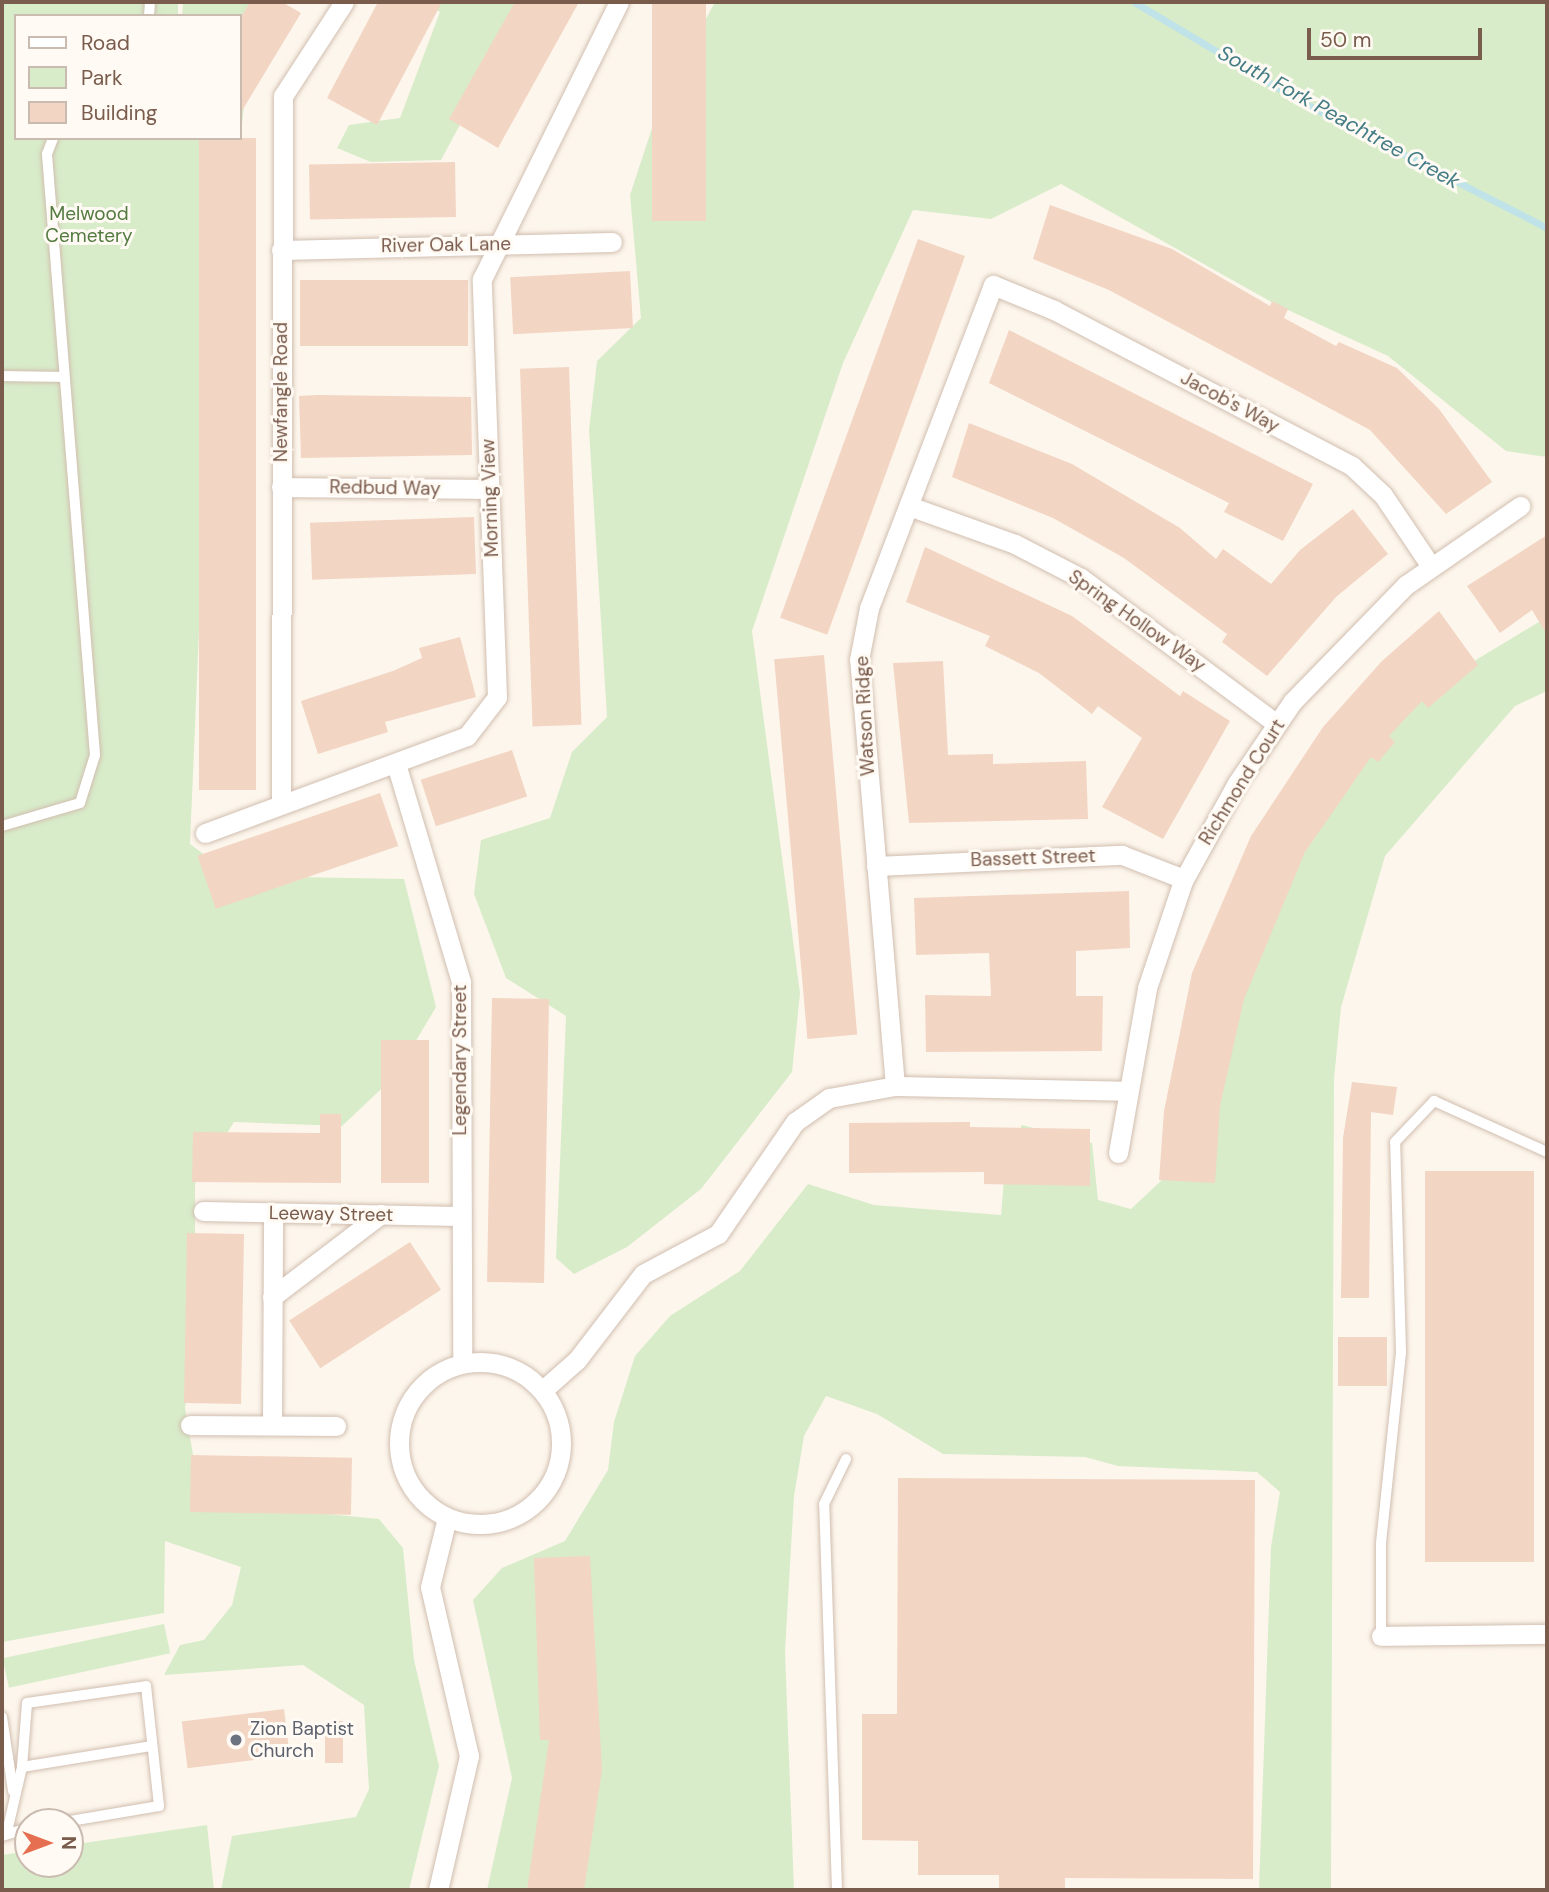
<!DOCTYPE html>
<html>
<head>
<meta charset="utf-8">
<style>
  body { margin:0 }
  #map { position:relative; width:1549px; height:1892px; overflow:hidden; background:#fdf6ec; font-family:"DM Sans",sans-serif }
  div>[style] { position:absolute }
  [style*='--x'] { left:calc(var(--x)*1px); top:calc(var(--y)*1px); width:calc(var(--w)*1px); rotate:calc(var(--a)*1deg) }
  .green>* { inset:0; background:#d8ecc9; transform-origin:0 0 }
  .stream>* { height:7px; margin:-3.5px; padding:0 3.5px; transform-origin:3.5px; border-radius:3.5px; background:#bfe3e8 }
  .building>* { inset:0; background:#f3d5c3; transform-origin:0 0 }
  .roads { filter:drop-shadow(0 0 2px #d1beb0) drop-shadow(0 0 2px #d1beb0) }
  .lane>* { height:10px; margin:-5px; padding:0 5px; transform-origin:5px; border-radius:5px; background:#fff }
  .street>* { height:19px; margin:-9.5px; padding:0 9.5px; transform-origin:9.5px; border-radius:9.5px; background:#fff }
  .street>.ring { margin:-9.5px; padding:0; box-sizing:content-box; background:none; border:19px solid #fff; border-radius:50% }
  .dots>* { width:19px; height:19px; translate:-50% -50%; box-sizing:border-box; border:4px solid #fffaf3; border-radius:50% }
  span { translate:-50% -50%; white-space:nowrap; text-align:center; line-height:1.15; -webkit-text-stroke:6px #fffaf3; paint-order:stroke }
  .park-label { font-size:19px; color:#537a41 }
  .street-label { font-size:19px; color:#7a5c4d }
  .worship-label { font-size:19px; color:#5b616d }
  .left { translate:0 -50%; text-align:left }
  .water-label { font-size:21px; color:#437c86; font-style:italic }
  .frame { position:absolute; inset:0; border:4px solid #7a5c4d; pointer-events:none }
  .legend { position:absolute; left:14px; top:14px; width:228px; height:126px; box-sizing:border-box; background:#fffaf3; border:2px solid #cabbb1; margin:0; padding:9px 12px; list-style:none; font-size:21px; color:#7a5c4d }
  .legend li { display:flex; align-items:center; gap:14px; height:35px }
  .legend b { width:35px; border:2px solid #cabbb1 }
  .north { position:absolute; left:14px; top:1808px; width:70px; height:70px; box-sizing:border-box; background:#fffaf3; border:2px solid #cabbb1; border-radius:50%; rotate:90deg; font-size:19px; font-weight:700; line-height:28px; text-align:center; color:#7a5c4d }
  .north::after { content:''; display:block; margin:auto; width:24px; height:32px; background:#e76f51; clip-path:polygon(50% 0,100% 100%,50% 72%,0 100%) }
  .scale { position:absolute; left:1307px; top:28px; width:175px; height:32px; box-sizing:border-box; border:4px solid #7a5c4d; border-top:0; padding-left:9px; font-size:21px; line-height:24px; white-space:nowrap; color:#7a5c4d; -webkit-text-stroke:5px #fffaf3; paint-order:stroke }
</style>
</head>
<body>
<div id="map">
  <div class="green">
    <div style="clip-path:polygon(2px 2px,178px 2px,178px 16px,16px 16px,16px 138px,240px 138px,240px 16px,182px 16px,183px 2px,268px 2px,251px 42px,207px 443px,190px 844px,233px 876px,404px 879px,436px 1007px,395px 1076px,342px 1126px,234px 1122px,195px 1184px,195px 1339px,185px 1408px,198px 1484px,254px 1507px,379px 1519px,403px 1548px,414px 1660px,439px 1766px,409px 1890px,221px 1890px,232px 1836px,356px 1817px,369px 1789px,364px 1705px,303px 1665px,164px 1675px,180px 1645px,204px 1640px,232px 1605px,241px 1567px,165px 1541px,164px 1613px,2px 1642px)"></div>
    <div style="clip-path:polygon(424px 2px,526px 2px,441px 160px,371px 162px,337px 148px,349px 125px,400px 118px,440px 12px)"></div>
    <div style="clip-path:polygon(715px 2px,1547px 2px,1547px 457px,1506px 451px,1388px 356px,1275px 304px,1061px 184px,991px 219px,913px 210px,843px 363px,752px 631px,800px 993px,792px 1072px,701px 1189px,627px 1247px,574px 1274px,556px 1258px,566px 1016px,506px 978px,474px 894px,481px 840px,550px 818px,572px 752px,607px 717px,589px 430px,597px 361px,641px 318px,630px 195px,660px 104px)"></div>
    <div style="clip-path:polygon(1547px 617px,1547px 691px,1515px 706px,1385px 856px,1341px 1007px,1334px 1079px,1331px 1890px,1259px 1890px,1271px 1547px,1280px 1492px,1257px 1472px,1118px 1466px,1085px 1457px,943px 1454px,877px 1414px,826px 1396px,804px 1436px,794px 1496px,785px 1651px,794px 1890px,487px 1890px,512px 1778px,473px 1600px,502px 1568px,565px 1541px,608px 1470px,614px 1422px,635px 1356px,670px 1316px,740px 1271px,808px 1184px,874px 1205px,1001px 1215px,1006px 1155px,1022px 1125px,1092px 1143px,1098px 1200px,1131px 1209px,1163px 1179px,1252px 844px,1456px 672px)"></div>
    <div style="left:164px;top:1624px;width:30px;height:165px;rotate:78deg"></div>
    <div style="clip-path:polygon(207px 1825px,214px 1890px,2px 1890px,2px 1855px,28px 1851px,28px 1864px,70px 1864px,70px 1845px)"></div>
  </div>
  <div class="stream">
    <div style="--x:1134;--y:2;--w:193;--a:30.8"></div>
    <div style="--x:1300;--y:101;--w:278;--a:27.2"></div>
  </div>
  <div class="building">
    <div style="clip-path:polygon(250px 2px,282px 2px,301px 13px,240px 114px,240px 19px)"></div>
    <div style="clip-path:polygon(378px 2px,442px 2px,377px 125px,327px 98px)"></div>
    <div style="clip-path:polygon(515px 2px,579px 2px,498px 148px,449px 119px)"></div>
    <div style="left:652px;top:2px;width:54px;height:219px"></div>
    <div style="left:199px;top:138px;width:57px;height:652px"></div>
    <div style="left:455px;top:162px;width:55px;height:146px;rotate:89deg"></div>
    <div style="clip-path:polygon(1050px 205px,1172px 249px,1270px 306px,1272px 301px,1288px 309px,1284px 318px,1336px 346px,1339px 342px,1397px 368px,1439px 409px,1492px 482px,1446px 514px,1370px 430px,1109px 290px,1033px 259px)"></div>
    <div style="left:918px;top:239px;width:50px;height:403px;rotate:20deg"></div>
    <div style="left:630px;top:271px;width:57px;height:120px;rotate:87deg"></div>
    <div style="left:300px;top:280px;width:168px;height:66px"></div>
    <div style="clip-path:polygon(1009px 330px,1313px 484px,1283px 541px,1224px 512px,1229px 503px,989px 383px)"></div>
    <div style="left:569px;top:367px;width:358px;height:49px;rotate:88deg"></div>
    <div style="clip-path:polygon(317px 395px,471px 397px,472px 455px,301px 458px,299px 396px)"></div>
    <div style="clip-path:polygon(969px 423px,1072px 464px,1180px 528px,1216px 559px,1223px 549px,1271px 584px,1300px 550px,1353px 509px,1388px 554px,1336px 597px,1267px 676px,1222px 642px,1227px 634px,1124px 558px,1053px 518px,952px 477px)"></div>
    <div style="left:474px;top:517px;width:57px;height:164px;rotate:88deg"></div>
    <div style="clip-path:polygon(1547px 535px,1547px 635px,1532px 610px,1500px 633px,1467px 586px)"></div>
    <div style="clip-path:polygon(925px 547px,1072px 616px,1180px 696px,1183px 691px,1230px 721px,1163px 839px,1102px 807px,1142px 738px,1098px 706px,1092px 714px,1039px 673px,985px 646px,990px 636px,906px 602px)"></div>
    <div style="clip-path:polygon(1439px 611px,1478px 665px,1428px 708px,1422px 701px,1389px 736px,1395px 742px,1378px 762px,1371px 757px,1305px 852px,1244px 999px,1220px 1106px,1215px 1183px,1159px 1180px,1164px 1111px,1192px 973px,1251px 836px,1323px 727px,1382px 661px)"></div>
    <div style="clip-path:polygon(460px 637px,476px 697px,385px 722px,388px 732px,318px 754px,301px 701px,393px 671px,422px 658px,419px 648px)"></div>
    <div style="left:824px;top:655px;width:381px;height:50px;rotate:85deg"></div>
    <div style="clip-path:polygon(943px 661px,948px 755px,993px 754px,993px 764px,1086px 761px,1088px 819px,909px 823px,893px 663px)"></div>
    <div style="left:512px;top:750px;width:49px;height:96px;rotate:72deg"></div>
    <div style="left:380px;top:793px;width:56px;height:193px;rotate:71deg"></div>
    <div style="clip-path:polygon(1129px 891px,1130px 948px,1076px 951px,1076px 996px,1103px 996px,1102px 1051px,926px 1052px,925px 995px,991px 996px,989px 953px,916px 955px,914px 898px)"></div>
    <div style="left:492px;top:998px;width:57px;height:284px;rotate:1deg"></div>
    <div style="left:381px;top:1040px;width:48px;height:143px"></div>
    <div style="clip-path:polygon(1352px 1082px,1397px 1087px,1393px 1115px,1371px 1112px,1369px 1298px,1341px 1298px,1343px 1138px)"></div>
    <div style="clip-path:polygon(320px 1114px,341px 1114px,341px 1183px,192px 1182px,193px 1132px,320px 1133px)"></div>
    <div style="clip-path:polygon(970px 1122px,970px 1127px,1090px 1129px,1090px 1186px,984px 1184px,984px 1172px,849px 1173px,849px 1123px)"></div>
    <div style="left:1534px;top:1171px;width:391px;height:109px;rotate:90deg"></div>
    <div style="left:187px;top:1233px;width:57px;height:170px;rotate:1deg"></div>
    <div style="left:410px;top:1242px;width:57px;height:144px;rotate:57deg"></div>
    <div style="left:1338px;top:1337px;width:49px;height:49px"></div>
    <div style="left:191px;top:1455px;width:161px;height:57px;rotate:1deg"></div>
    <div style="clip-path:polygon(898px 1478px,1255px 1480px,1253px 1879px,1065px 1878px,1065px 1890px,999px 1890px,999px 1875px,918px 1875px,918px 1841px,862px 1840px,862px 1714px,897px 1714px)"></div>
    <div style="clip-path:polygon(590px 1556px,602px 1770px,584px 1890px,527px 1890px,549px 1740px,540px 1740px,534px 1558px)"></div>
    <div style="left:284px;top:1709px;width:47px;height:103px;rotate:83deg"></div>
    <div style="left:325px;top:1721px;width:18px;height:42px"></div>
  </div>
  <div class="roads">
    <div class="lane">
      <div style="--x:149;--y:16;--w:14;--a:-86"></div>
      <div style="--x:2;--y:376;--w:62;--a:0.9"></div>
      <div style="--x:2;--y:826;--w:81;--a:-16.4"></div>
      <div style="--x:80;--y:803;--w:50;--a:-72.6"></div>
      <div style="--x:95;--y:755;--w:603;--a:-94.57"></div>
      <div style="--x:47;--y:154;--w:17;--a:-69"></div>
      <div style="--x:1381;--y:1636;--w:93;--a:-90"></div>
      <div style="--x:1381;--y:1543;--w:192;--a:-84"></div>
      <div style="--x:1401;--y:1352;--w:210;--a:-91.6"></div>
      <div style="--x:1395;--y:1142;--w:57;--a:-46.4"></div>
      <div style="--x:1434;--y:1101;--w:124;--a:24.3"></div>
      <div style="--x:2;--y:1717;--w:75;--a:81.5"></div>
      <div style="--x:22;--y:1767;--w:132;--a:-9.2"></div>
      <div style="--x:7;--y:1832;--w:67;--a:-77"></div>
      <div style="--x:22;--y:1767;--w:64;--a:-85.5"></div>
      <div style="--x:27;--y:1703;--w:120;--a:-8.1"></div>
      <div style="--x:146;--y:1686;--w:121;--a:83.8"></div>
      <div style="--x:159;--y:1806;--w:96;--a:170.4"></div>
      <div style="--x:2;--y:1836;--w:27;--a:-17"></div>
      <div style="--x:837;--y:1890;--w:386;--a:-91.9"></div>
      <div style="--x:824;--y:1504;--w:50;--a:-63.9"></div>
    </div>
    <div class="street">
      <div style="--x:281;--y:250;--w:331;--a:-1.4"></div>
      <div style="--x:281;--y:487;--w:209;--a:0.5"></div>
      <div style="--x:909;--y:506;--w:113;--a:19.7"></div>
      <div style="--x:1015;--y:544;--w:74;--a:27.3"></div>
      <div style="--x:1081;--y:578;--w:244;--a:36.7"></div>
      <div style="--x:397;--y:767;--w:224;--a:73.4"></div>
      <div style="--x:461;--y:982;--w:381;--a:89.8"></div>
      <div style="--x:281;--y:800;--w:704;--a:-89.84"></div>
      <div style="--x:283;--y:96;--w:112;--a:-57"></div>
      <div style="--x:205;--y:833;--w:279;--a:-20.3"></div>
      <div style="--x:467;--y:736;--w:49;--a:-52.4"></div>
      <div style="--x:497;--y:697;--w:418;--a:-92.1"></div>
      <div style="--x:482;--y:279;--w:309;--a:-63.7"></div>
      <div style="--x:876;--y:866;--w:246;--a:-2.6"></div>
      <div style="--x:1122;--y:855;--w:66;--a:21.2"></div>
      <div style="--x:895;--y:1086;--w:428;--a:-94.8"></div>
      <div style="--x:859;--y:660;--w:53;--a:-79.1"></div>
      <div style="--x:869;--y:608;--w:346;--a:-69"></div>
      <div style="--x:993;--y:285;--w:66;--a:22.3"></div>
      <div style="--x:1054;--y:310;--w:336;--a:27.6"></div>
      <div style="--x:1352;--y:466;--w:42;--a:43.1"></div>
      <div style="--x:1383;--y:495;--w:84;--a:56.1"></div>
      <div style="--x:1118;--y:1153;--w:168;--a:-80"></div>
      <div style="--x:1147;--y:988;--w:113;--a:-71.4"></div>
      <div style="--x:1183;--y:881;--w:112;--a:-61.1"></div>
      <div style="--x:1237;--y:783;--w:99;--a:-55.7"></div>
      <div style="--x:1293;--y:701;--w:162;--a:-45.8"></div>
      <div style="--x:1406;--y:585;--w:139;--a:-34.7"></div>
      <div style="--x:203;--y:1211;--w:256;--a:1.1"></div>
      <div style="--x:272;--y:1297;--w:137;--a:-37.3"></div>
      <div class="ring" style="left:399px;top:1362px;width:143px;height:143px"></div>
      <div style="--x:543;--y:1390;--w:45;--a:-41.4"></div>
      <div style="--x:577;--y:1360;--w:108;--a:-52.5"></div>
      <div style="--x:643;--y:1274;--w:85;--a:-28.1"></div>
      <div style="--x:718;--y:1234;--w:136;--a:-55.5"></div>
      <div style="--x:795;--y:1122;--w:42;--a:-35.2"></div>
      <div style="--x:829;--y:1098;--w:67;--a:-10.3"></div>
      <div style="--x:895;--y:1086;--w:231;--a:1.2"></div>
      <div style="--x:190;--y:1425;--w:146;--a:0.4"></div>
      <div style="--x:272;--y:1425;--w:212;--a:-89.7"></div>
      <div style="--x:1381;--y:1636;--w:166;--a:-0.7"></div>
      <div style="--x:438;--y:1890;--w:138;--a:-77"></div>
      <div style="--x:469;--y:1756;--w:173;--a:-103"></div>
      <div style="--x:430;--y:1587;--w:71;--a:-76.2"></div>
    </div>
  </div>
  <div class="dots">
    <div style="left:236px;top:1740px;background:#6b7280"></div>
  </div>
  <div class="park-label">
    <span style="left:89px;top:225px">Melwood<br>Cemetery</span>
  </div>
  <div class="street-label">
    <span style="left:446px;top:245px;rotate:-1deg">River Oak Lane</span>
    <span style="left:281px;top:392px;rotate:-90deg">Newfangle Road</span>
    <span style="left:1230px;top:402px;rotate:28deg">Jacob's Way</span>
    <span style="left:385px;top:488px;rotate:1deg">Redbud Way</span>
    <span style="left:490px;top:498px;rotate:-92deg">Morning View</span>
    <span style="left:1137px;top:621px;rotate:35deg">Spring Hollow Way</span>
    <span style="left:865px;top:716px;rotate:-93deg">Watson Ridge</span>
    <span style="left:1242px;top:782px;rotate:-58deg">Richmond Court</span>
    <span style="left:1033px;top:858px;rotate:-2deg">Bassett Street</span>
    <span style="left:460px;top:1060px;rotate:-90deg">Legendary Street</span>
    <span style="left:331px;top:1214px;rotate:1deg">Leeway Street</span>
  </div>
  <div class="worship-label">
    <span class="left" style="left:250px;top:1740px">Zion Baptist<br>Church</span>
  </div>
  <div class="water-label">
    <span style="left:1339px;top:117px;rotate:29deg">South Fork Peachtree Creek</span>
  </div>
  <div class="frame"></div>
  <ul class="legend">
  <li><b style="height:9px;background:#fff"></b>Road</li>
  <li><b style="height:19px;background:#d8ecc9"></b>Park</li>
  <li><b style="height:19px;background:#f3d5c3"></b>Building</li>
  </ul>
  <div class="north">N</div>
  <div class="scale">50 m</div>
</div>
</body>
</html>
